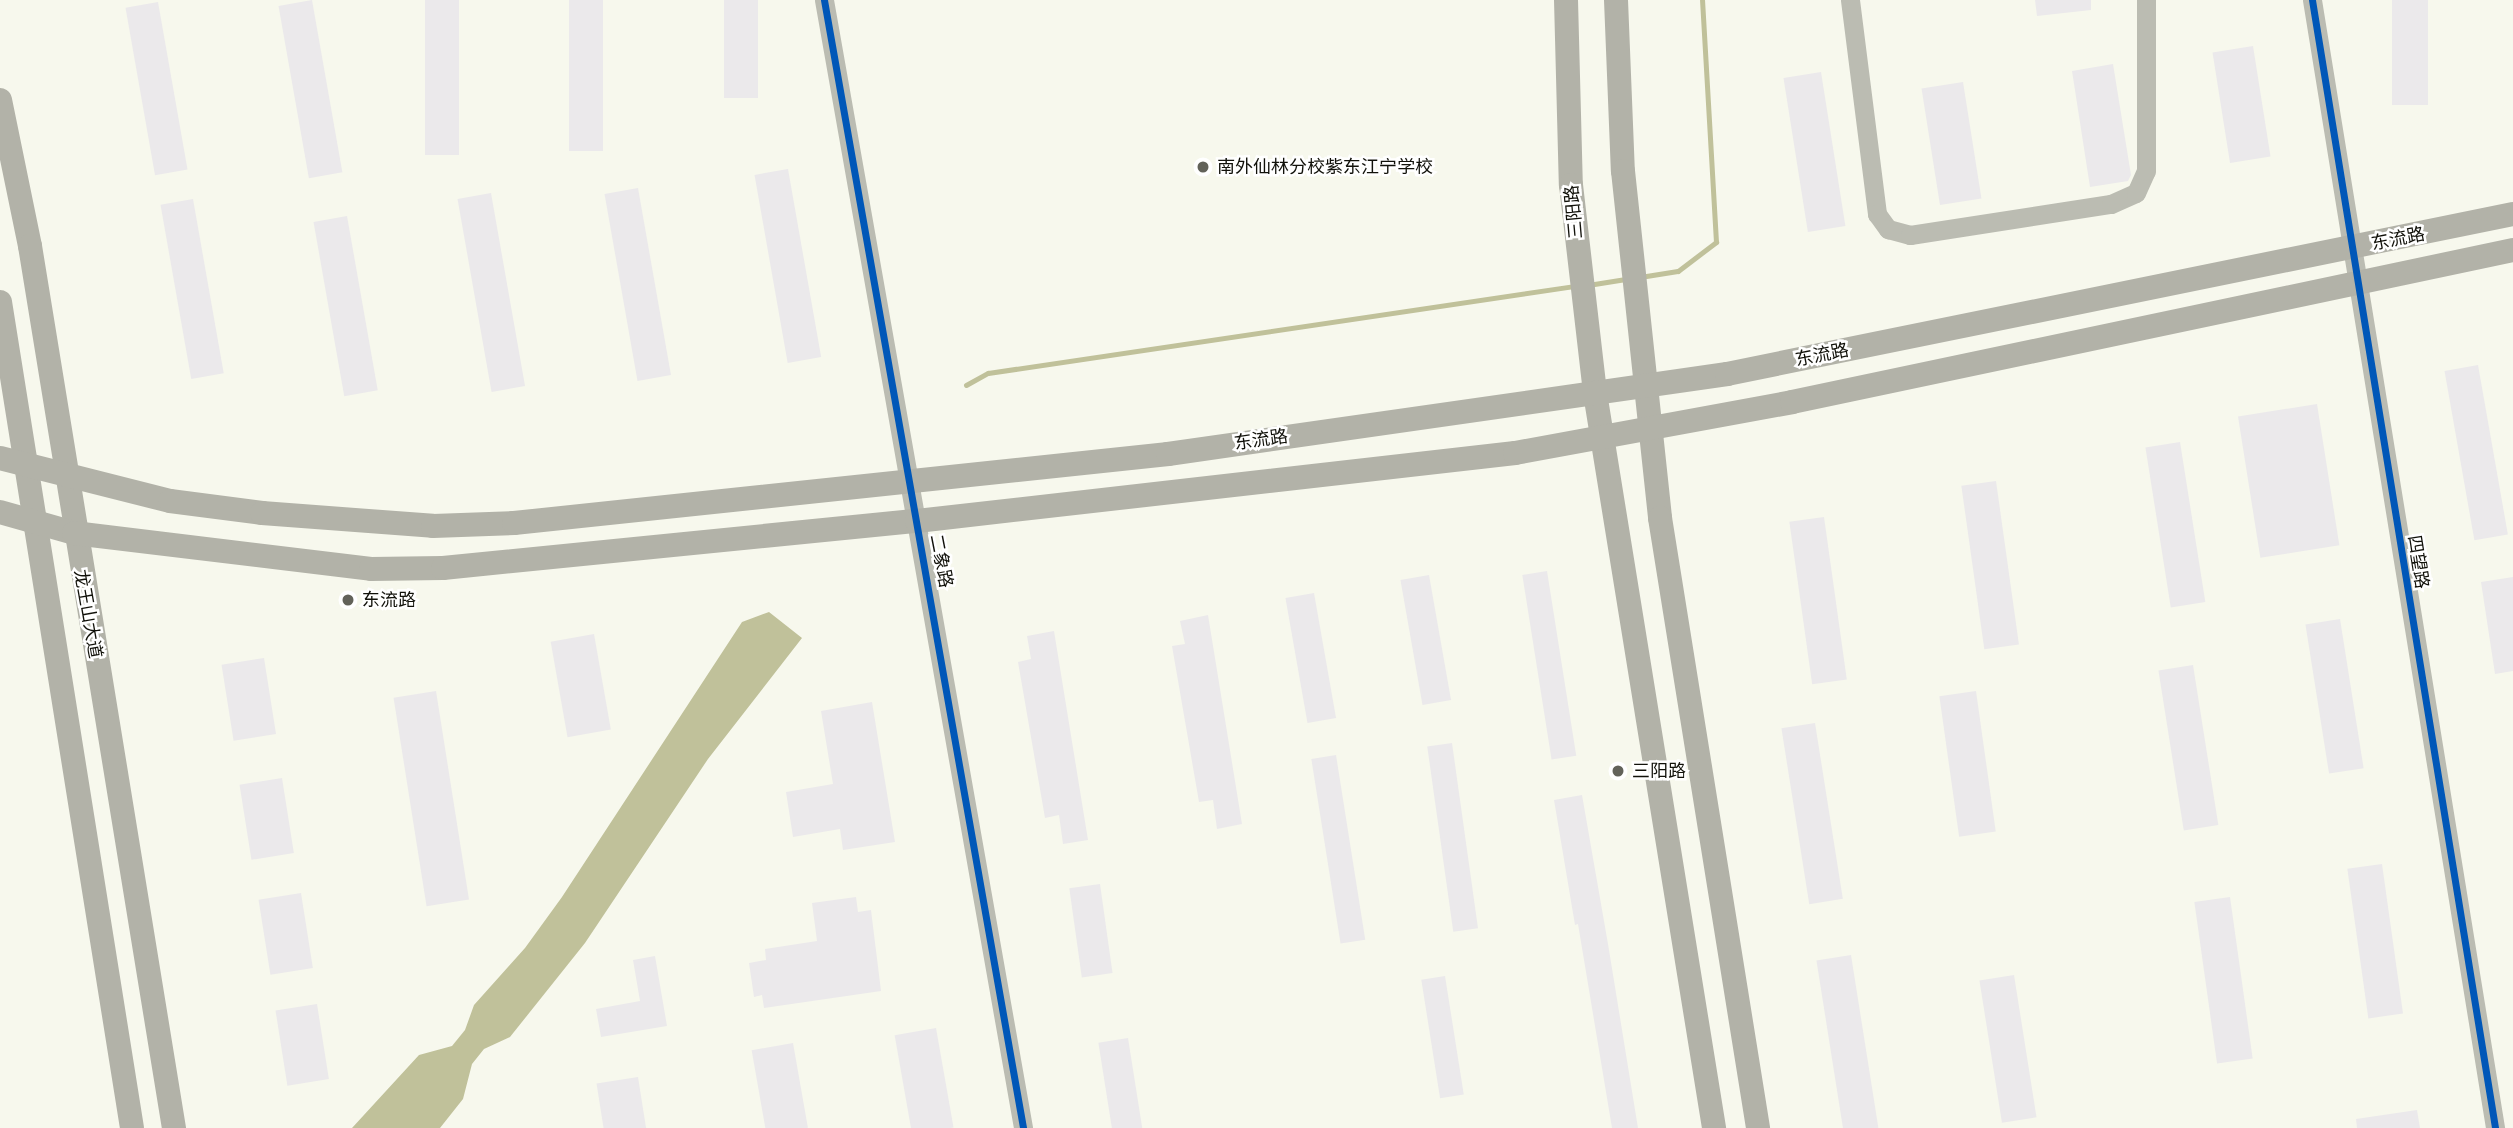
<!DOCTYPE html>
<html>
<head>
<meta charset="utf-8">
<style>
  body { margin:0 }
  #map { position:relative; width:2513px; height:1128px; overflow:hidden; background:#f7f8ed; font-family:"Roboto Serif","Noto Sans SC",serif }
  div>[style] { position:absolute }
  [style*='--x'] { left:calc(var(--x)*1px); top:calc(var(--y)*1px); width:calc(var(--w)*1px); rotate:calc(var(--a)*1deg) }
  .water>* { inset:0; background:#c0c19a }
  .stream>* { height:5px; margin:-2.5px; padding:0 2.5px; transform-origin:2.5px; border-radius:2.5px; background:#c0c19a }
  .building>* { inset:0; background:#ebe9eb; transform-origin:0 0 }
  .minor>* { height:19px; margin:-9.5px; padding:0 9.5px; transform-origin:9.5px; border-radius:9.5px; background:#bbbcb2 }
  .major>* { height:24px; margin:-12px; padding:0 12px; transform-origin:12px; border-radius:12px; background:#b2b2a8 }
  .cycleway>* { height:7px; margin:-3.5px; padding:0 3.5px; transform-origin:3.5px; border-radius:3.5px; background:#0057b8 }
  .dots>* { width:19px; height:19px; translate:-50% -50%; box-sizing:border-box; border:4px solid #fff; border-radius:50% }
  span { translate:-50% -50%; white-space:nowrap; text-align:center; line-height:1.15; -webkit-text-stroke:5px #fff; paint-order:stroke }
  .poi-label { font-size:18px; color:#11110a }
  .left { translate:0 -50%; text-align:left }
  .street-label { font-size:18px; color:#11110a }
</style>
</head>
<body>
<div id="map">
  <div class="water">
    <div style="clip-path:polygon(769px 612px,802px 638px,708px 759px,585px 943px,510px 1037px,484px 1049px,472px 1064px,463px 1099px,440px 1128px,352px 1128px,419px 1055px,452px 1046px,465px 1030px,474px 1005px,525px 948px,562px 897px,742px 622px)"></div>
  </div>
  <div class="stream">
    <div style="--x:1640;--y:277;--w:38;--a:-9"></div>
    <div style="--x:1678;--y:271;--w:48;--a:-37.3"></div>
    <div style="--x:1716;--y:242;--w:242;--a:-93.3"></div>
    <div style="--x:1588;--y:285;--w:38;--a:-9"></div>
    <div style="--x:966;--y:385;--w:25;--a:-29"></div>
    <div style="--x:988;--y:373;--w:592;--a:-8.44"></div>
  </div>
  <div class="building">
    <div style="left:312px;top:0;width:175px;height:34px;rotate:80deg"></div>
    <div style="left:425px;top:0;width:34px;height:155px"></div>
    <div style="left:569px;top:0;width:34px;height:151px"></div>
    <div style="left:724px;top:0;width:34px;height:98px"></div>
    <div style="clip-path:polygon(2035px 0,2091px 0,2091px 10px,2037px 16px)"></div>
    <div style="left:2392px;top:0;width:36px;height:105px"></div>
    <div style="left:158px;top:2px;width:170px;height:33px;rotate:80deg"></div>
    <div style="left:2253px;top:46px;width:112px;height:41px;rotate:81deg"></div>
    <div style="clip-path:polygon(2113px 64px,2131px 175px,2128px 181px,2090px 187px,2072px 71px)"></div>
    <div style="left:1821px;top:72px;width:156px;height:38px;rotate:81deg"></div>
    <div style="left:1963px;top:82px;width:118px;height:42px;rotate:81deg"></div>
    <div style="left:788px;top:169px;width:191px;height:34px;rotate:80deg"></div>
    <div style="left:638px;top:188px;width:190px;height:34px;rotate:80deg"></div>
    <div style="left:491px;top:193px;width:196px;height:34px;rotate:80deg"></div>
    <div style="left:193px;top:199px;width:177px;height:33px;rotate:80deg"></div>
    <div style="left:347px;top:216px;width:177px;height:34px;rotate:80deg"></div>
    <div style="left:2478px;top:365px;width:172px;height:34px;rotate:80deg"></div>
    <div style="left:2317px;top:404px;width:143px;height:80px;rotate:81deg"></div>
    <div style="left:2180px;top:442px;width:162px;height:35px;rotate:81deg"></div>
    <div style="left:1996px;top:481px;width:165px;height:35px;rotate:82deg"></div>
    <div style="left:1824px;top:517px;width:164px;height:35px;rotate:82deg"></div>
    <div style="left:1547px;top:571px;width:187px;height:25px;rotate:81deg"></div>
    <div style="left:1429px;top:575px;width:127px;height:29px;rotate:80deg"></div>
    <div style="clip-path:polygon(2513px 577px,2513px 671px,2495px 674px,2481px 582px)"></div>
    <div style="left:1314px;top:593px;width:127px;height:29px;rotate:80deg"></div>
    <div style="clip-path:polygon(1208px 615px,1242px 824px,1217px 829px,1213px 800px,1199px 802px,1172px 646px,1185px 644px,1180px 621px)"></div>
    <div style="left:2340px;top:619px;width:151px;height:35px;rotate:81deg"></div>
    <div style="clip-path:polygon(1054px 631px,1088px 840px,1063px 844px,1059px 815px,1045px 818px,1018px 662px,1031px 659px,1027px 636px)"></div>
    <div style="left:594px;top:634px;width:97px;height:44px;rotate:80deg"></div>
    <div style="left:264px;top:658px;width:77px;height:43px;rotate:81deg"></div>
    <div style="left:2193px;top:665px;width:162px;height:35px;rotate:81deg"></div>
    <div style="left:436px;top:691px;width:211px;height:43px;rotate:81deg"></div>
    <div style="left:1976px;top:691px;width:142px;height:37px;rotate:82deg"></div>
    <div style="clip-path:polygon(872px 702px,895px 842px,843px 850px,840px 829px,793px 837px,786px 792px,833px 784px,821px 711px)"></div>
    <div style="left:1815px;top:723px;width:178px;height:34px;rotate:81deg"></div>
    <div style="left:1452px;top:743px;width:187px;height:25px;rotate:82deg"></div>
    <div style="left:1336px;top:755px;width:187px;height:25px;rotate:81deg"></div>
    <div style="left:282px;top:778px;width:76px;height:43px;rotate:81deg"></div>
    <div style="clip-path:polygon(1582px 795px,1608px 944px,1638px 1128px,1612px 1128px,1578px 924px,1575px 925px,1554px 800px)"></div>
    <div style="left:2382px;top:864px;width:151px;height:35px;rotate:82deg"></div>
    <div style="left:1100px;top:884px;width:90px;height:31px;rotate:82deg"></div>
    <div style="left:301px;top:893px;width:76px;height:43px;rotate:81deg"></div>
    <div style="clip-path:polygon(856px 897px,858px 912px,871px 910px,881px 991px,764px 1008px,762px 995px,754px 997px,749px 963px,766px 960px,765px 949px,817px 941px,812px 903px)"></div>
    <div style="left:2230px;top:897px;width:163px;height:36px;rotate:82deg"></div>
    <div style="left:1851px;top:955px;width:175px;height:35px;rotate:81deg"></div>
    <div style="clip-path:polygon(655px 956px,667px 1026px,601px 1037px,596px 1009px,640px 1001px,633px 960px)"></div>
    <div style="left:2014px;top:975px;width:144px;height:35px;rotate:81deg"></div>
    <div style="left:1445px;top:976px;width:120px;height:24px;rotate:81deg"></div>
    <div style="left:317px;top:1004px;width:76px;height:42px;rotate:81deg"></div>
    <div style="left:936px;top:1028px;width:101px;height:42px;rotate:80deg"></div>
    <div style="left:1128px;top:1038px;width:91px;height:30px;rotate:81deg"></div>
    <div style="left:793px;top:1043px;width:86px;height:42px;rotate:80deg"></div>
    <div style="left:638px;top:1077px;width:52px;height:42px;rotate:81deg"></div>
    <div style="clip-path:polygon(2417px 1110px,2420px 1128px,2357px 1128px,2356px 1119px)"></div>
  </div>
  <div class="minor">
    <div style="--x:824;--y:0;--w:1145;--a:79.99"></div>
    <div style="--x:1850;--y:0;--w:216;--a:82.8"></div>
    <div style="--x:1877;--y:214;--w:19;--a:54"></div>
    <div style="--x:1888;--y:229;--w:23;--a:15"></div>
    <div style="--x:1910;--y:235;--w:203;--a:-8.8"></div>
    <div style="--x:2111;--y:204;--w:27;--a:-24"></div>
    <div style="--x:2136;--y:193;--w:24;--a:-66"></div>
    <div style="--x:2146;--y:171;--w:171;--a:-90"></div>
    <div style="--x:2312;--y:0;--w:1143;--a:80.78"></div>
  </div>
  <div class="major">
    <div style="--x:1566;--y:0;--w:185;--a:88.5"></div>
    <div style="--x:1571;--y:185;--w:209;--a:83.4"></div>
    <div style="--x:1595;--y:393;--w:745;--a:80.8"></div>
    <div style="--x:1616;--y:0;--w:171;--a:87.7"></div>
    <div style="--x:1623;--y:171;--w:349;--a:83.9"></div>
    <div style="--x:1660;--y:518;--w:618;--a:80.87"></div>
    <div style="--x:0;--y:100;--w:149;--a:78.4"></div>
    <div style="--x:30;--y:246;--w:894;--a:80.73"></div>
    <div style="--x:0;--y:302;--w:836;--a:80.92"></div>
    <div style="--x:0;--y:458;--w:175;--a:14.2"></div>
    <div style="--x:170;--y:501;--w:93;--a:7.4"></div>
    <div style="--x:262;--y:513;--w:171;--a:4.3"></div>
    <div style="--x:433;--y:526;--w:81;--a:-2.1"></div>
    <div style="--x:514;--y:523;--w:658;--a:-6.02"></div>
    <div style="--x:1168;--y:454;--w:565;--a:-8.14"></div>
    <div style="--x:1727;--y:374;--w:802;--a:-11.51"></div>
    <div style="--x:0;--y:512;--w:77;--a:15.8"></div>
    <div style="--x:74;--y:533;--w:299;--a:6.9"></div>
    <div style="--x:371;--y:569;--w:72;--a:-0.8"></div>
    <div style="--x:443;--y:568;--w:476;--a:-5.7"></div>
    <div style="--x:917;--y:521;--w:602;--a:-6.49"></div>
    <div style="--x:1515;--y:453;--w:282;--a:-10.4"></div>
    <div style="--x:1792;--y:402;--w:737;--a:-11.9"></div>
  </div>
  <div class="cycleway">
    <div style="--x:824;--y:0;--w:1145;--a:79.99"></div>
    <div style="--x:2312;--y:0;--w:1143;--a:80.78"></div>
  </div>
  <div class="dots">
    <div style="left:1203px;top:167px;background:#626259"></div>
    <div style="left:348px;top:600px;background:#626259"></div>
    <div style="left:1618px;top:771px;background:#626259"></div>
  </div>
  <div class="poi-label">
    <span class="left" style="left:1217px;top:167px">南外仙林分校紫东江宁学校</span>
    <span class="left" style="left:362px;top:600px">东流路</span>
    <span class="left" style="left:1632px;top:771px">三阳路</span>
  </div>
  <div class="street-label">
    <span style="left:1574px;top:212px;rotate:-95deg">三阳路</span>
    <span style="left:2398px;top:239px;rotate:-11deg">东流路</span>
    <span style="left:1822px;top:355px;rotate:-11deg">东流路</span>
    <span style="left:1261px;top:440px;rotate:-8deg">东流路</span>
    <span style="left:941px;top:561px;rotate:79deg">二象路</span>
    <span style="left:2418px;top:562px;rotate:81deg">四望路</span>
    <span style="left:88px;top:614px;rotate:80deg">龙王山大道</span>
  </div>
</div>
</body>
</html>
